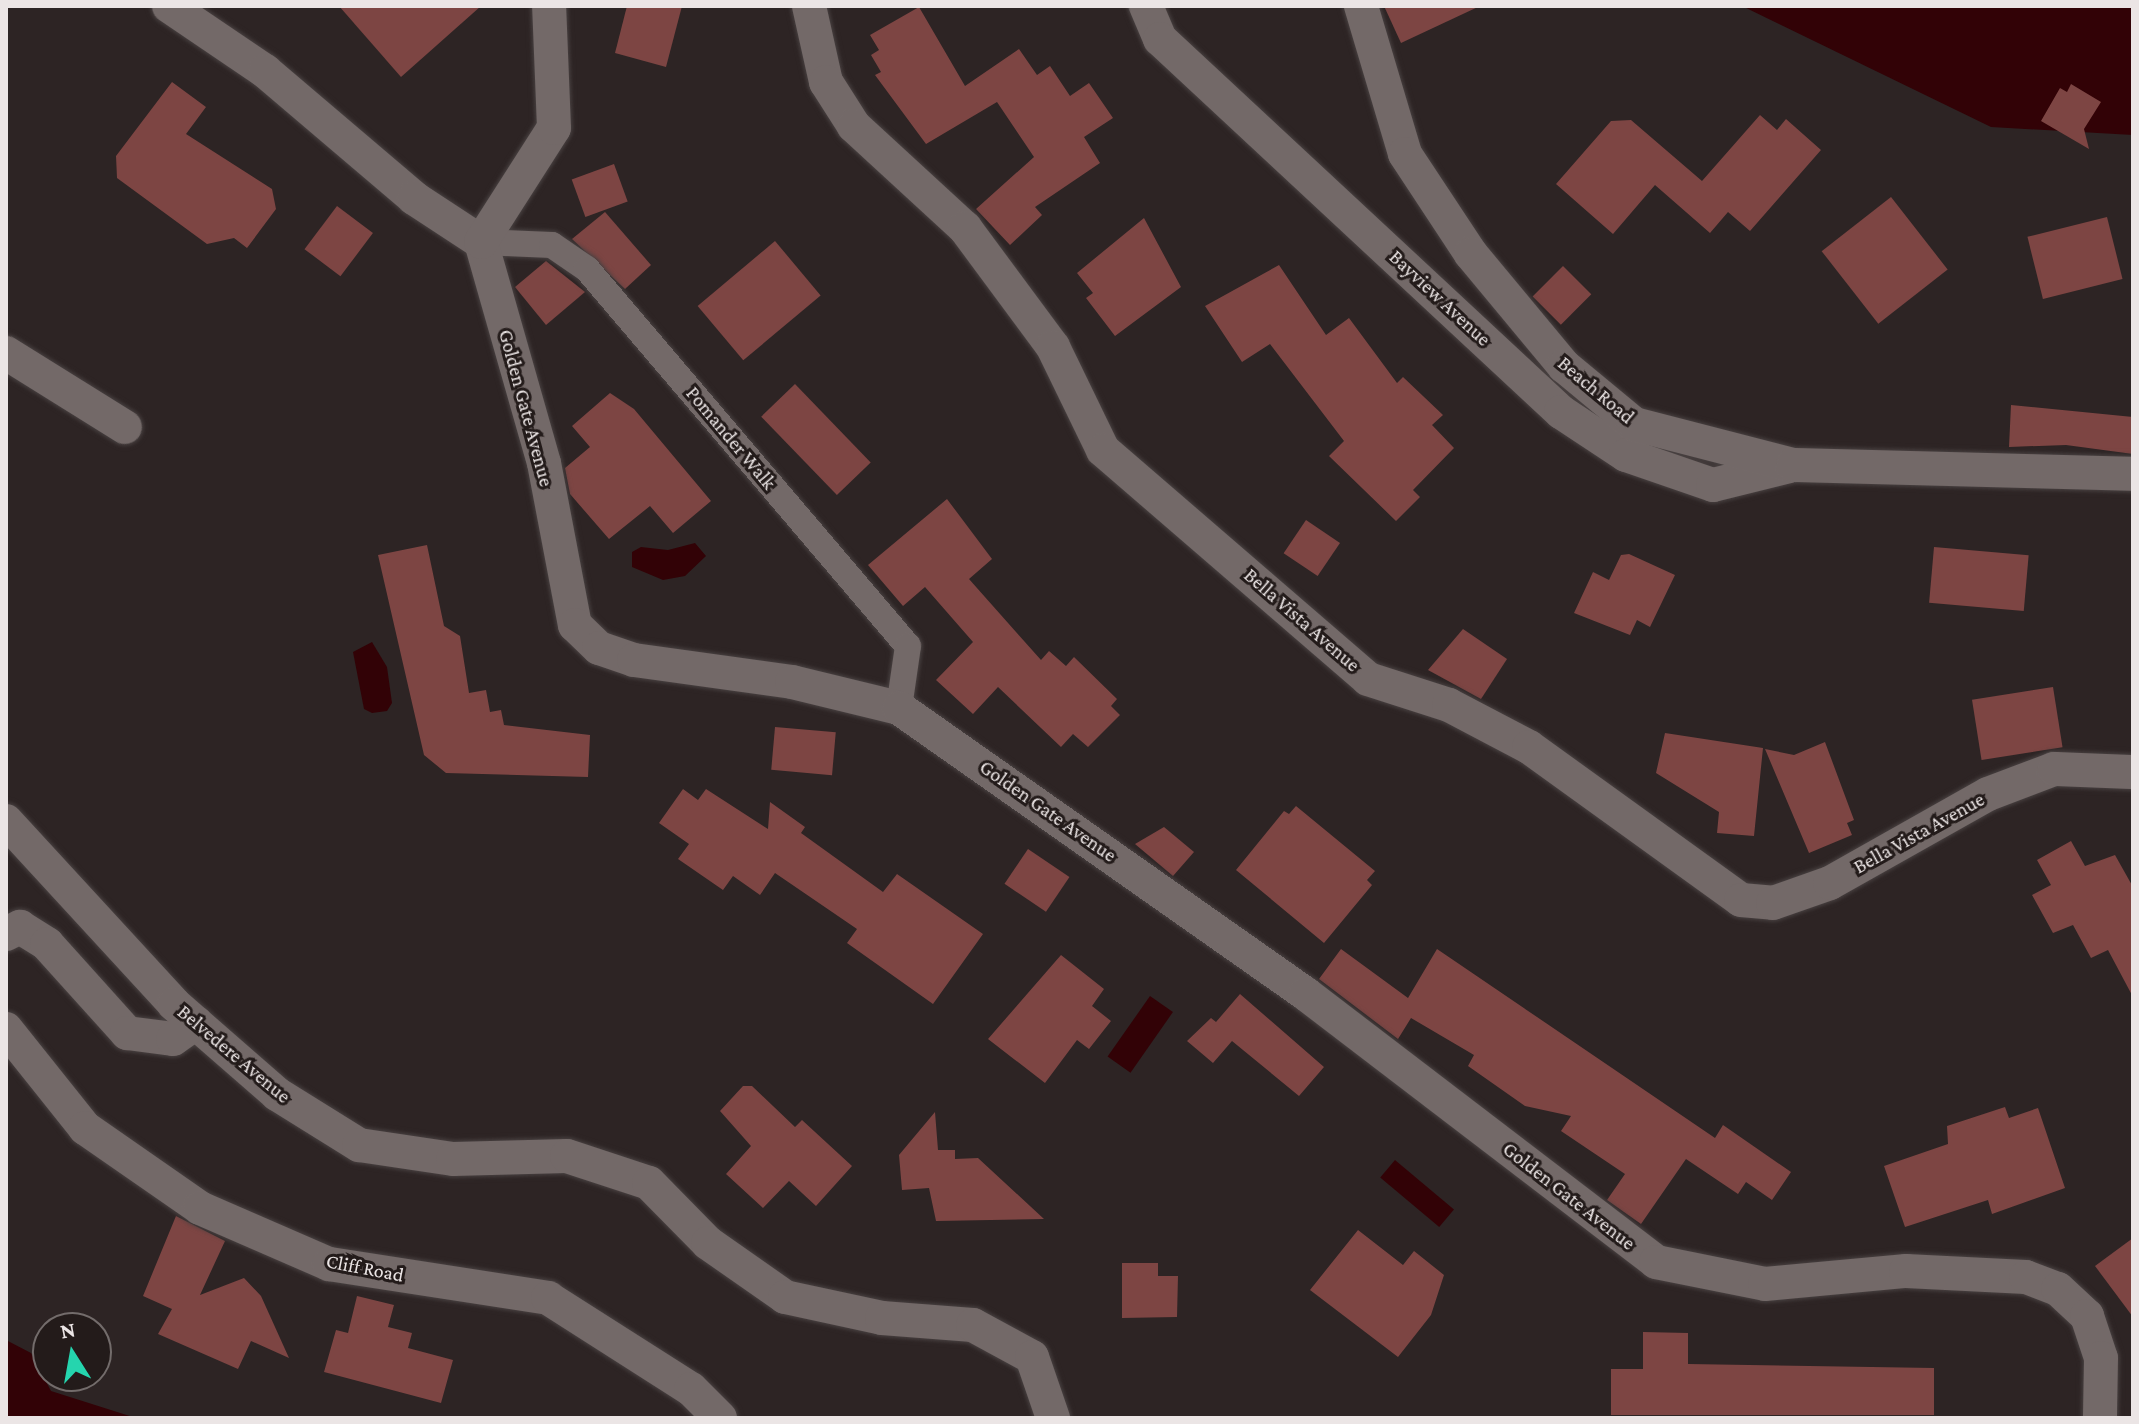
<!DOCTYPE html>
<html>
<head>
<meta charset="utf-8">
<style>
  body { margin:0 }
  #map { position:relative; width:2139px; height:1424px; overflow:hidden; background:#2d2424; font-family:"Crimson Pro",serif }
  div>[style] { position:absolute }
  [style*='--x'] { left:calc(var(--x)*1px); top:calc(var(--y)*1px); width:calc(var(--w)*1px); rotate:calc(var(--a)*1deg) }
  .water>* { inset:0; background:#320206; transform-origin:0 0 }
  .building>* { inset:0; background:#7d4543; transform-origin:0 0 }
  .roads { filter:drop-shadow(0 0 2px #484141) drop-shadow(0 0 2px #484141) }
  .pedestrian>* { height:26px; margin:-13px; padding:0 13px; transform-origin:13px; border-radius:13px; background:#736968 }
  .minor>* { height:34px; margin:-17px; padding:0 17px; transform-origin:17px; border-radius:17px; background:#736968 }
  span { translate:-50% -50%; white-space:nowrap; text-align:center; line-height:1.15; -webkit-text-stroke:6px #231b1a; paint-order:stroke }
  .street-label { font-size:20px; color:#ebe5e5 }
  .frame { position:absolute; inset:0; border:8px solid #ebe5e5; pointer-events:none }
  .north { position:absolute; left:32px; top:1312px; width:80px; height:80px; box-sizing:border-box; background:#231b1a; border:2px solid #736c6b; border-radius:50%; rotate:349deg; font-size:22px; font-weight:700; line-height:32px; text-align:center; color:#ebe5e5 }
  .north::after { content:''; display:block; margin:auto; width:28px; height:36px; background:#25d5ae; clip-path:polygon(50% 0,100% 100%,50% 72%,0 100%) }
</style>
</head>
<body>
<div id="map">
  <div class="water">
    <div style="clip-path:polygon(1742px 6px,2133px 6px,2133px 135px,1991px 127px)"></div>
    <div style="clip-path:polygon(695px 543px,706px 556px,685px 576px,663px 580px,632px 567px,632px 552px,641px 547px,668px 550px)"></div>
    <div style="clip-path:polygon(372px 642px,387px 667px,392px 703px,387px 711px,372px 713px,364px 709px,353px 652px)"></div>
    <div style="left:1150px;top:996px;width:28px;height:74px;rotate:35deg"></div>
    <div style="left:1395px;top:1160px;width:77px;height:23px;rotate:40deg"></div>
    <div style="clip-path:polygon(6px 1340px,31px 1353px,51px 1391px,136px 1418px,6px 1418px)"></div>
  </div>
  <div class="building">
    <div style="clip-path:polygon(339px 6px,481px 6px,401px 77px)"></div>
    <div style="clip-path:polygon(627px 6px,682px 6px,666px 67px,615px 53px)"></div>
    <div style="clip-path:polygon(1384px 6px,1480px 6px,1401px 43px)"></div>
    <div style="clip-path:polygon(919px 7px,965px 86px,1019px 49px,1037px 75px,1050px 66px,1070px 96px,1089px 83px,1113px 118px,1084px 137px,1100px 163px,1035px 207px,1042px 215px,1010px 245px,976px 209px,1034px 157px,997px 102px,926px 144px,875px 75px,881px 72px,871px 55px,879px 50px,870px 35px)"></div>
    <div style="clip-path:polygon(172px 82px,206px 107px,186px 134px,272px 189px,276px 209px,247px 248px,234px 238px,207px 244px,117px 178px,116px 156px)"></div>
    <div style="clip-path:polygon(2071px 84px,2101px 102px,2084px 129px,2089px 149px,2041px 121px,2060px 88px,2067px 92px)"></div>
    <div style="clip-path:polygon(1760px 115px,1777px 130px,1786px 119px,1821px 150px,1750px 231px,1728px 212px,1710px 233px,1655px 185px,1613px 234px,1556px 184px,1611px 121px,1631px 120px,1702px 181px)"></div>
    <div style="left:614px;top:164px;width:40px;height:45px;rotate:70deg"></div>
    <div style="left:1891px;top:197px;width:92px;height:88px;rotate:52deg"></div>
    <div style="left:337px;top:206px;width:45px;height:54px;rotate:37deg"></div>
    <div style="clip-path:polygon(605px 212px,651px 265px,625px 289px,572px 239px)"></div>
    <div style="left:2107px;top:217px;width:64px;height:82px;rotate:76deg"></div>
    <div style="clip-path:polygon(1144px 218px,1181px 287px,1115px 336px,1086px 298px,1093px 293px,1077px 273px)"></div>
    <div style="left:775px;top:241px;width:71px;height:101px;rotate:50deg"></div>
    <div style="clip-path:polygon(546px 261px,585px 292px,546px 325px,515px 287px)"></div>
    <div style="clip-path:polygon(1279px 265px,1326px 335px,1349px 318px,1397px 383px,1403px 377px,1443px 415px,1432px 425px,1454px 448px,1413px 490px,1420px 497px,1396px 521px,1329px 456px,1344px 441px,1270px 344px,1242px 362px,1205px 306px)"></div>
    <div style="left:1563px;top:266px;width:40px;height:43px;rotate:45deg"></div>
    <div style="left:795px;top:384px;width:109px;height:47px;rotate:46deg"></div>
    <div style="clip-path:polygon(610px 393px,634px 409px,711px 501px,673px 533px,650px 506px,609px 539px,570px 494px,565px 468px,590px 447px,572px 426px)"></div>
    <div style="clip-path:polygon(2011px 405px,2133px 417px,2133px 454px,2066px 445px,2009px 447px)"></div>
    <div style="clip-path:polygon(947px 499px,992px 559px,969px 579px,1041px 660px,1049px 651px,1066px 666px,1074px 657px,1117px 699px,1111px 706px,1120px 715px,1088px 747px,1073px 734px,1061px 747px,998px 687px,973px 714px,936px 680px,973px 642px,925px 587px,903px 606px,868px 565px)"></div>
    <div style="left:1306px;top:520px;width:41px;height:40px;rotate:34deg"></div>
    <div style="clip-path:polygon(427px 545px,444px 626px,460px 636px,469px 693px,486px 690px,490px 712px,501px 710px,504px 725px,590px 735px,588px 777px,446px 773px,424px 755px,378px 555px)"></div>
    <div style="left:1934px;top:547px;width:95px;height:56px;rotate:5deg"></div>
    <div style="clip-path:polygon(1629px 554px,1675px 575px,1650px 627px,1637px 620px,1630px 635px,1574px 613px,1593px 572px,1609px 580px,1621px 555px)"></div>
    <div style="clip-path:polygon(1463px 629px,1507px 659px,1481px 699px,1428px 670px)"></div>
    <div style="left:2053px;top:687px;width:61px;height:82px;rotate:81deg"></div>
    <div style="left:775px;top:727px;width:61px;height:43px;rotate:5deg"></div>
    <div style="clip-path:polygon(1665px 733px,1763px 748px,1754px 836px,1717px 833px,1719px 812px,1656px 773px)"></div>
    <div style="clip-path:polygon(1825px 742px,1854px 820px,1847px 823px,1852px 835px,1809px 853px,1765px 749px,1794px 755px)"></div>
    <div style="clip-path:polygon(683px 789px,698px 800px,706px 789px,768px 829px,770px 802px,805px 827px,801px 833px,883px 892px,897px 874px,983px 934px,933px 1004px,847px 943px,857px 929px,775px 873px,760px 895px,733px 876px,723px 890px,678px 859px,689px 844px,659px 823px)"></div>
    <div style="clip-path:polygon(1296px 806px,1375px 871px,1367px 880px,1372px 885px,1324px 943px,1236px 870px,1284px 811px,1289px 814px)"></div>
    <div style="clip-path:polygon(1164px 827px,1194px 852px,1173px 876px,1135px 844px)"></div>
    <div style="clip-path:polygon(2071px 841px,2085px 866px,2115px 855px,2133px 887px,2133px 997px,2108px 950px,2091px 958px,2073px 925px,2053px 933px,2032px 895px,2051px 885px,2037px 860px)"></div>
    <div style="left:1028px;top:849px;width:50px;height:42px;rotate:34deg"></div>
    <div style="clip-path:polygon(1341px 949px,1408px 998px,1437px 949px,1715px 1138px,1723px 1125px,1791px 1172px,1772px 1200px,1746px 1182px,1738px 1194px,1686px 1159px,1641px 1224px,1607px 1200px,1625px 1174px,1561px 1131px,1571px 1116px,1525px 1106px,1468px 1066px,1474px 1055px,1411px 1018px,1398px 1039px,1319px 979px)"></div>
    <div style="clip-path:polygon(1061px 955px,1104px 989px,1092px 1006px,1111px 1021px,1089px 1049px,1077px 1040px,1045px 1083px,988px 1039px)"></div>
    <div style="clip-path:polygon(1240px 994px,1324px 1067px,1299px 1096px,1232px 1041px,1213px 1063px,1187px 1041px,1211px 1018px,1216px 1022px)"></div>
    <div style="clip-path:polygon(743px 1086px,752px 1086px,795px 1127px,802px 1120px,852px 1166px,816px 1206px,789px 1181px,763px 1208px,726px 1174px,751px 1146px,720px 1111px)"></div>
    <div style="clip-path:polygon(2005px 1107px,2009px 1118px,2038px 1108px,2065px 1188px,1992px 1214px,1988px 1200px,1905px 1227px,1884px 1166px,1948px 1144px,1947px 1126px)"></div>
    <div style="clip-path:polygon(935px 1112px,938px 1150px,955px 1150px,955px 1159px,978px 1158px,1044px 1219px,936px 1221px,929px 1188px,902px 1190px,899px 1155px)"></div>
    <div style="clip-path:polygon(176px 1216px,225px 1241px,200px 1295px,244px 1278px,261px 1296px,289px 1358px,251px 1341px,238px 1369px,158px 1334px,172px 1309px,143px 1296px)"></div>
    <div style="clip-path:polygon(1358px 1230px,1403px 1265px,1414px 1251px,1444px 1275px,1431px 1315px,1398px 1357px,1310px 1290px)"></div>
    <div style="clip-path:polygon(2133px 1238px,2133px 1317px,2095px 1266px)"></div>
    <div style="clip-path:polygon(1122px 1263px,1158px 1263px,1158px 1276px,1178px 1276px,1177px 1317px,1122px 1318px)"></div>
    <div style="clip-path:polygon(357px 1296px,394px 1305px,388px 1327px,412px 1333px,408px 1348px,453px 1360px,441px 1403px,324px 1372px,336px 1330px,348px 1333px)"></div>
    <div style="clip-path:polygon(1643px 1332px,1688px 1333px,1688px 1364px,1934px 1368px,1934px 1415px,1611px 1415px,1611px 1369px,1643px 1369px)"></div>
  </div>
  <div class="roads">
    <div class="pedestrian">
      <div style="--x:481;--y:242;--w:71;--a:2.4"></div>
      <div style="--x:552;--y:245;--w:42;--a:34.4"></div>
      <div style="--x:587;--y:269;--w:495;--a:49.6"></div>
      <div style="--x:908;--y:646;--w:63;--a:98.3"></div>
    </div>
    <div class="minor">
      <div style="--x:169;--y:6;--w:116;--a:34.1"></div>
      <div style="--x:265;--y:71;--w:196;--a:40.4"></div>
      <div style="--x:414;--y:198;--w:80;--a:33.3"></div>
      <div style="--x:481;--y:242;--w:230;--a:74.1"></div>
      <div style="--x:544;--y:463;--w:165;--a:79.2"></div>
      <div style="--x:575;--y:625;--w:33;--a:44"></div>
      <div style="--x:599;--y:648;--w:37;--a:19"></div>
      <div style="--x:634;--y:660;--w:160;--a:7.9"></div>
      <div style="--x:792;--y:682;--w:110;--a:13.7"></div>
      <div style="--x:899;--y:708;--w:497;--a:35.1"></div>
      <div style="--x:1306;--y:994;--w:441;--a:37.4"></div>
      <div style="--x:1656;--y:1262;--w:111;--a:11.4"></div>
      <div style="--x:1765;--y:1284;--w:142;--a:-5.3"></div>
      <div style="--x:1906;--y:1271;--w:120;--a:2.9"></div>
      <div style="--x:2026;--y:1277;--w:34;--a:21"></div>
      <div style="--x:2058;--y:1289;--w:40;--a:43"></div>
      <div style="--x:2087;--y:1316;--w:44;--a:71.6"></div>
      <div style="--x:2101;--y:1358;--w:60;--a:91"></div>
      <div style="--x:809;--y:6;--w:78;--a:77.4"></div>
      <div style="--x:826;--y:82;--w:52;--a:57.5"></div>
      <div style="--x:854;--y:126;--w:151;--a:42.6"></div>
      <div style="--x:965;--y:228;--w:148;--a:53.5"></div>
      <div style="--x:1053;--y:347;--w:114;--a:64.1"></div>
      <div style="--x:1103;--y:450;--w:350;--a:40.8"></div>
      <div style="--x:1368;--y:679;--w:85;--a:17.8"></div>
      <div style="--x:1449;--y:705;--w:90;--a:27.7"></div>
      <div style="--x:1529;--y:747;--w:261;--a:35.8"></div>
      <div style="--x:1741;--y:900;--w:32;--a:5"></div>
      <div style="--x:1773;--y:903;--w:60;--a:-19.3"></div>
      <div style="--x:1830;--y:883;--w:181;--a:-29.4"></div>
      <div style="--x:1988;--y:794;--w:71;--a:-20.7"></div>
      <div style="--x:2054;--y:769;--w:79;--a:2.2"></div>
      <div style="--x:1146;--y:6;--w:36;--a:67"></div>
      <div style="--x:1160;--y:39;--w:548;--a:42.93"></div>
      <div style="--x:1561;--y:412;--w:78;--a:33.5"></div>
      <div style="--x:1626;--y:455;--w:92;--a:19"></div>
      <div style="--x:1713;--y:485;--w:78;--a:-14"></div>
      <div style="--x:1361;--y:6;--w:154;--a:73.4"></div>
      <div style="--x:1405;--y:154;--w:120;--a:56.6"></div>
      <div style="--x:1471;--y:254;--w:146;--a:50.3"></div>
      <div style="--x:1564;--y:366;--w:91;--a:39.6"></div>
      <div style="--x:1634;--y:424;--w:164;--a:14.5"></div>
      <div style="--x:1793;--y:465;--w:340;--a:1.5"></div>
      <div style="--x:481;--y:242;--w:135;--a:-57.4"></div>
      <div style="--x:554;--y:128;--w:122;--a:-92.3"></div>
      <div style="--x:6;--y:353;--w:140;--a:31.9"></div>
      <div style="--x:6;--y:821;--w:248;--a:47.4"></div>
      <div style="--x:174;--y:1004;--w:137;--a:41.1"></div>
      <div style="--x:277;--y:1094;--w:97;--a:31.9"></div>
      <div style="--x:359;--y:1145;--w:95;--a:8.5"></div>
      <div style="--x:453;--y:1159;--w:114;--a:-1.5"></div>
      <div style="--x:567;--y:1156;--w:86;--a:18.2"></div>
      <div style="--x:649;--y:1183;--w:84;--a:45.5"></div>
      <div style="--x:708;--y:1243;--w:94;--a:35"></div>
      <div style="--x:785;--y:1297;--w:99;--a:12.2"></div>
      <div style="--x:882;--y:1318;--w:91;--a:4.4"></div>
      <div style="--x:973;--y:1325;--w:67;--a:28.5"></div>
      <div style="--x:1032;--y:1357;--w:65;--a:71"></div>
      <div style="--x:6;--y:934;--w:16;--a:-27"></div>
      <div style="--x:20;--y:927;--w:32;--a:32"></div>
      <div style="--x:47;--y:944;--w:120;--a:48"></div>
      <div style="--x:127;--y:1033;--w:46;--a:7.4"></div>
      <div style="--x:173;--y:1039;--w:28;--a:-35"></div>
      <div style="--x:6;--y:1029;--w:127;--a:51.4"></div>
      <div style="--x:85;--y:1128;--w:140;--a:34.8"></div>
      <div style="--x:200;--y:1208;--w:141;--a:23.5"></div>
      <div style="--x:329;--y:1264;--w:222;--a:8.8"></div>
      <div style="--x:548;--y:1298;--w:169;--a:32.5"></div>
      <div style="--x:691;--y:1389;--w:41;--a:45"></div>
    </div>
  </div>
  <div class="street-label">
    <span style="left:1440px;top:298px;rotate:43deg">Bayview Avenue</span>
    <span style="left:1596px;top:390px;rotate:40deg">Beach Road</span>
    <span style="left:526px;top:408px;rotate:75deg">Golden Gate Avenue</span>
    <span style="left:731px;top:438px;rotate:50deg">Pomander Walk</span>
    <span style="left:1302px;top:620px;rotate:41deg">Bella Vista Avenue</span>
    <span style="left:1048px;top:811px;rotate:35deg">Golden Gate Avenue</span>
    <span style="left:1919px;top:833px;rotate:-29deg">Bella Vista Avenue</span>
    <span style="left:234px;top:1054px;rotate:40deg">Belvedere Avenue</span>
    <span style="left:1569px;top:1196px;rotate:38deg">Golden Gate Avenue</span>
    <span style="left:365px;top:1268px;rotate:11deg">Cliff Road</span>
  </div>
  <div class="frame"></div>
  <div class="north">N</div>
</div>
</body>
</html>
